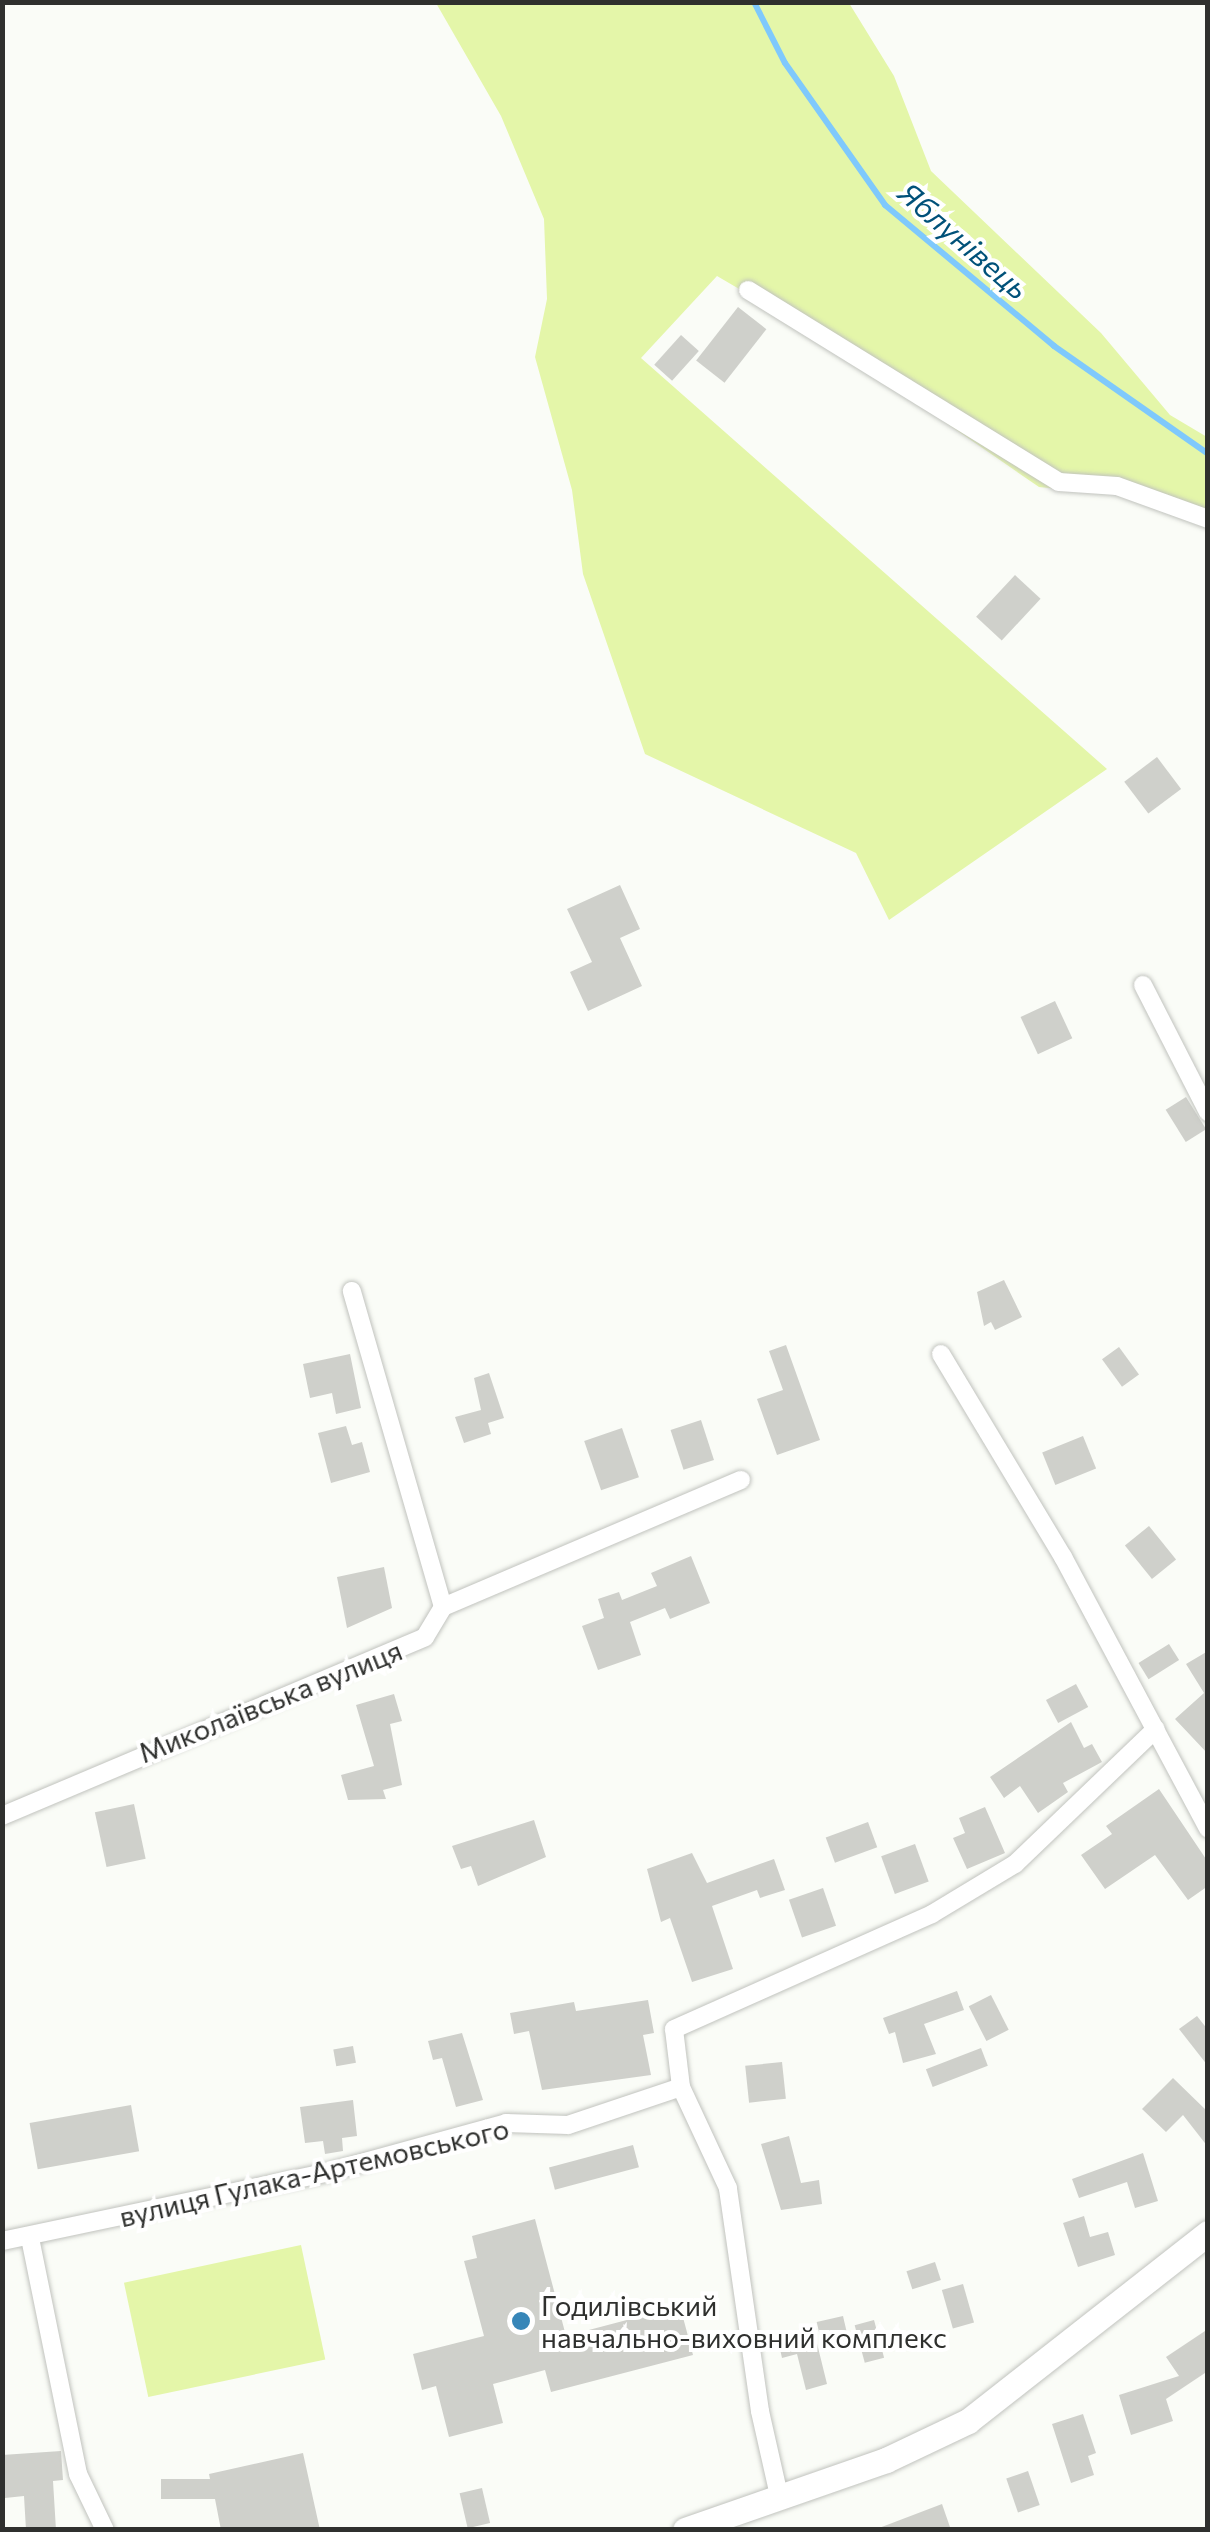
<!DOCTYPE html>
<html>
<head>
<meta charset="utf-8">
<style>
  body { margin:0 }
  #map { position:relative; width:1210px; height:2532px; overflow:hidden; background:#fafcf7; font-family:Commissioner,sans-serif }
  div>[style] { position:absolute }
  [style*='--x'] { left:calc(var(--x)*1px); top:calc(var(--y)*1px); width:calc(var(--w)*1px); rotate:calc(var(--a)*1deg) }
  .green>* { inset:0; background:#e4f6a9; transform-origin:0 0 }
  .stream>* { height:6px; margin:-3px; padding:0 3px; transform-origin:3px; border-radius:3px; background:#7fc9fc }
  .building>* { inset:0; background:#cfd0cb; transform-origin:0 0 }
  .roads { filter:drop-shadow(0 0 2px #c1c3be) drop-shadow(0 0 2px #c1c3be) }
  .street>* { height:18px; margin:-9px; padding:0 9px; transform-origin:9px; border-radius:9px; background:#fff }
  .secondary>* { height:25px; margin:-12.5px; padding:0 12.5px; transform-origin:12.5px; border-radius:12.5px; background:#fff }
  .dots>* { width:28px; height:28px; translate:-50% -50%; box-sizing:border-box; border:5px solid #fff; border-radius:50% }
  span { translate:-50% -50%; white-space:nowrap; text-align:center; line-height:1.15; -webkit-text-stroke:8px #fff; paint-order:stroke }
  .street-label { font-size:28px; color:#2f302e }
  .poi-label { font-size:28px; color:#2f302e }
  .left { translate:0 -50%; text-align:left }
  .water-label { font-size:30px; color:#005179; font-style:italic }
  .frame { position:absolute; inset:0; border:5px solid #2f302e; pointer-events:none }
</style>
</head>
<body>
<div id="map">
  <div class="green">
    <div style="clip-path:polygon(436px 3px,849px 3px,894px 76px,931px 171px,1101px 333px,1170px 415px,1207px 437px,1207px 528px,1121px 495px,1039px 487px,826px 340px,717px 276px,641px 358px,1107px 769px,889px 920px,856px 853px,645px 754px,583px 574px,572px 490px,535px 357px,547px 299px,544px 219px,501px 116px)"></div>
    <div style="left:301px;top:2245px;width:117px;height:181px;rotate:78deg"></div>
  </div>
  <div class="stream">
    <div style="--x:754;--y:2;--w:68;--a:63.1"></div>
    <div style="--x:785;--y:63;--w:174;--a:54.8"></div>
    <div style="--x:885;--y:205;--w:220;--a:39.8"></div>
    <div style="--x:1054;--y:346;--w:188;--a:35"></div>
  </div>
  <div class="building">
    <div style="left:738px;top:307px;width:36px;height:68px;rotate:38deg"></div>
    <div style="left:681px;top:335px;width:24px;height:40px;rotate:42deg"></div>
    <div style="left:1015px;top:575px;width:35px;height:57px;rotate:43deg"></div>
    <div style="left:1157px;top:757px;width:40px;height:41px;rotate:53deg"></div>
    <div style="clip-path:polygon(620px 885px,640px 929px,620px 938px,642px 986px,588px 1011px,570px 972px,592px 962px,567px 909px)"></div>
    <div style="left:1055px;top:1001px;width:41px;height:38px;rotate:65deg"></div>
    <div style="left:1186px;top:1097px;width:38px;height:24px;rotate:58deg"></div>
    <div style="clip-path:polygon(1004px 1280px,1022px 1317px,995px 1330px,991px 1322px,984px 1326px,977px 1292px)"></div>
    <div style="clip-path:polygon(786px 1345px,820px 1440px,777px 1455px,757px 1399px,783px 1390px,769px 1351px)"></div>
    <div style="left:1119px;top:1347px;width:34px;height:21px;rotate:54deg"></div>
    <div style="clip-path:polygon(350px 1354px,361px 1408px,336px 1414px,332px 1393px,310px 1398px,303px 1364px)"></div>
    <div style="clip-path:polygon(489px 1373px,504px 1418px,488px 1423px,491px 1434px,464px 1443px,455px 1417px,481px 1410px,474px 1378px)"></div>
    <div style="left:701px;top:1420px;width:42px;height:32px;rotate:72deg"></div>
    <div style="clip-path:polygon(346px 1426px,352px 1445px,362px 1442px,370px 1472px,331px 1483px,318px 1433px)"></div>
    <div style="left:622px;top:1428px;width:52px;height:40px;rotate:71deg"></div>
    <div style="left:1083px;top:1436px;width:35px;height:44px;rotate:68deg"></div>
    <div style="left:1149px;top:1526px;width:43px;height:31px;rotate:51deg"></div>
    <div style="clip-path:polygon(691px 1556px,710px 1603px,670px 1619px,665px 1608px,630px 1622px,641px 1655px,598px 1670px,582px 1626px,604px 1618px,598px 1599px,619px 1592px,622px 1600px,657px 1586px,651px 1573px)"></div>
    <div style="clip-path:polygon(384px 1567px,392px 1608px,347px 1628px,337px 1577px)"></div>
    <div style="left:1169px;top:1644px;width:19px;height:36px;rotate:58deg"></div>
    <div style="clip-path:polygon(1208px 1651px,1208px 1754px,1175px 1719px,1204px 1693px,1186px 1664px)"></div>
    <div style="left:1076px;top:1684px;width:26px;height:34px;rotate:62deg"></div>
    <div style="clip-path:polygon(394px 1694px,402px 1721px,390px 1724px,402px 1785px,383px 1790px,386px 1799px,348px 1800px,341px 1775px,374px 1766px,356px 1705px)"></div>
    <div style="clip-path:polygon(1071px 1722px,1084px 1748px,1092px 1744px,1102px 1762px,1063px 1783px,1068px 1792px,1038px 1813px,1020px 1786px,1004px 1798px,990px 1777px)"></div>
    <div style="clip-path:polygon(1159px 1789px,1208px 1862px,1208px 1886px,1188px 1900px,1155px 1855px,1105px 1889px,1081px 1855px,1112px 1834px,1106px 1826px)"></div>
    <div style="left:134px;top:1804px;width:56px;height:40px;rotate:78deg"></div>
    <div style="clip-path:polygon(985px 1807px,1005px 1853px,967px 1869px,953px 1838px,965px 1833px,959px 1818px)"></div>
    <div style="clip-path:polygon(534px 1820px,546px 1857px,478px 1886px,471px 1866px,461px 1869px,452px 1846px)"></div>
    <div style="left:868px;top:1822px;width:27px;height:45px;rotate:70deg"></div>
    <div style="left:915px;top:1844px;width:40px;height:36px;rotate:70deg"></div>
    <div style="clip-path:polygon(692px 1853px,707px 1883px,774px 1859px,785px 1890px,760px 1898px,757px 1890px,712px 1906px,733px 1969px,692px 1982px,670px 1918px,661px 1922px,647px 1869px)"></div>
    <div style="left:823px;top:1888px;width:40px;height:36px;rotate:71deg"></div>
    <div style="clip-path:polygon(957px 1991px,964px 2010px,924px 2024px,936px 2054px,903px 2063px,895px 2032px,889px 2034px,883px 2018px)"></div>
    <div style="left:991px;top:1995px;width:39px;height:25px;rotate:63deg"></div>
    <div style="clip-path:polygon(648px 2000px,654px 2033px,643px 2035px,651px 2075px,542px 2090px,529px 2031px,514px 2034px,510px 2013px,574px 2002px,576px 2011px)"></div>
    <div style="clip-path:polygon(1197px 2016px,1208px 2030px,1208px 2066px,1179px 2029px)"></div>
    <div style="clip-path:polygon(462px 2033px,483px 2100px,456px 2107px,442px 2058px,433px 2060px,428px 2041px)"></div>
    <div style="left:353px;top:2046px;width:17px;height:20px;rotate:80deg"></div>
    <div style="left:981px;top:2048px;width:19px;height:59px;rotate:69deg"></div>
    <div style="left:782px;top:2062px;width:37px;height:37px;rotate:84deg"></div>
    <div style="clip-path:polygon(1173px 2078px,1208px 2112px,1208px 2147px,1183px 2115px,1166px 2132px,1142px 2109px)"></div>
    <div style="clip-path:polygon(353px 2100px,357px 2136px,342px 2138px,343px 2151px,325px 2154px,323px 2141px,305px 2143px,300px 2107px)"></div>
    <div style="left:131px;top:2105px;width:47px;height:103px;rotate:80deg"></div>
    <div style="clip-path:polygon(789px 2136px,801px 2183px,819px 2180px,822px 2204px,781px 2210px,761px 2144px)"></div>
    <div style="left:633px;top:2145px;width:23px;height:87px;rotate:75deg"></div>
    <div style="clip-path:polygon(1143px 2153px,1158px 2201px,1135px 2208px,1127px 2182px,1079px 2198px,1072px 2179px)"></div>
    <div style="clip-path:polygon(1084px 2216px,1090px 2237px,1108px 2232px,1115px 2255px,1078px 2267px,1063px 2223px)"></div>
    <div style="clip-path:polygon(535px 2219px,566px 2336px,680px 2306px,693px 2355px,551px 2392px,545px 2370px,493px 2384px,503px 2423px,449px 2437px,436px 2386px,422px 2390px,413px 2354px,484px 2336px,464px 2261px,477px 2258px,472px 2236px)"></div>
    <div style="left:935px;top:2262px;width:19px;height:30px;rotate:72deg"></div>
    <div style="left:963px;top:2284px;width:40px;height:22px;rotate:74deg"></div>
    <div style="left:843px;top:2316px;width:18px;height:27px;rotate:77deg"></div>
    <div style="left:874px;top:2320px;width:39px;height:20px;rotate:75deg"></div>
    <div style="clip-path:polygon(813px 2327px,827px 2384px,806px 2390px,797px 2354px,782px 2358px,777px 2336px)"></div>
    <div style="clip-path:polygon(1208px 2329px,1208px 2371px,1166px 2399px,1173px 2421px,1131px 2435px,1119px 2395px,1179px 2376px,1166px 2357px)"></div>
    <div style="clip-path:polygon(1083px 2414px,1096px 2453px,1088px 2456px,1094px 2475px,1071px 2483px,1052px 2424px)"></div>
    <div style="clip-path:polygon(61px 2451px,63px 2480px,53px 2481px,56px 2530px,26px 2530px,24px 2496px,5px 2498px,2px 2455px)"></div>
    <div style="clip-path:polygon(303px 2453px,320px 2530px,221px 2530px,215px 2499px,161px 2499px,161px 2479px,210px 2479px,209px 2474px)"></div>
    <div style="left:1028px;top:2471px;width:36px;height:23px;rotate:71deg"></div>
    <div style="left:482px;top:2488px;width:36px;height:23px;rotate:77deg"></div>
    <div style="clip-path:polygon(942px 2504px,951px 2530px,880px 2530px,879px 2528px)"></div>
  </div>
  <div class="roads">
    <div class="street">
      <div style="--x:748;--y:290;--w:365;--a:31.7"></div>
      <div style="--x:1059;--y:482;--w:58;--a:3.9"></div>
      <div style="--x:1117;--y:486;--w:97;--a:19.9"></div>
      <div style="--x:1143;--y:985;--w:143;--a:62.9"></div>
      <div style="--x:941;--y:1354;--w:237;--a:59"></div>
      <div style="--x:1063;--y:1557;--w:308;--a:61.9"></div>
      <div style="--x:443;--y:1607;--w:324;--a:-23.1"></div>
      <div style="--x:2;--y:1816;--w:459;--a:-22.9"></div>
      <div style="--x:425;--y:1637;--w:35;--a:-59"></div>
      <div style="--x:443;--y:1607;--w:329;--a:-106.1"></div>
      <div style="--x:30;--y:2238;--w:241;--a:78.5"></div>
      <div style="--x:78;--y:2474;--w:62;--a:64.3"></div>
      <div style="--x:2;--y:2241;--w:330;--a:-11.9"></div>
      <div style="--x:325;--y:2173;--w:188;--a:-15.4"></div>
      <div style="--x:506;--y:2123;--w:62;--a:1.8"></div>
      <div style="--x:568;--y:2125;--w:119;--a:-18.6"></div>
      <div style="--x:780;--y:2500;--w:91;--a:-102.7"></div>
      <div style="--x:760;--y:2411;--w:225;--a:-98.2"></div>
      <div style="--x:728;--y:2188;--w:111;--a:-115"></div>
      <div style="--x:681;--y:2087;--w:58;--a:-96.9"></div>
      <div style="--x:674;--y:2029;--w:282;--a:-24"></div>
      <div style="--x:932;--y:1914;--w:97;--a:-31.1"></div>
      <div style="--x:1015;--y:1864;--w:195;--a:-43.8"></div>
    </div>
    <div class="secondary">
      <div style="--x:685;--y:2530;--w:213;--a:-19.2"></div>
      <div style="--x:886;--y:2460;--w:91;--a:-25.4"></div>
      <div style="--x:968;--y:2421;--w:305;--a:-38.1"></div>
    </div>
  </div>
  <div class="dots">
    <div style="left:521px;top:2321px;background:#3786b8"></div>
  </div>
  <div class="street-label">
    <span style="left:270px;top:1701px;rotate:-22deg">Миколаївська вулиця</span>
    <span style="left:314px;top:2172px;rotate:-13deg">вулиця Гулака-Артемовського</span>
  </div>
  <div class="poi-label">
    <span class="left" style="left:541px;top:2321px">Годилівський<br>навчально-виховний комплекс</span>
  </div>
  <div class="water-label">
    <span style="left:964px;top:240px;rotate:41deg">Яблунівець</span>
  </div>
  <div class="frame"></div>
</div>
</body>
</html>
